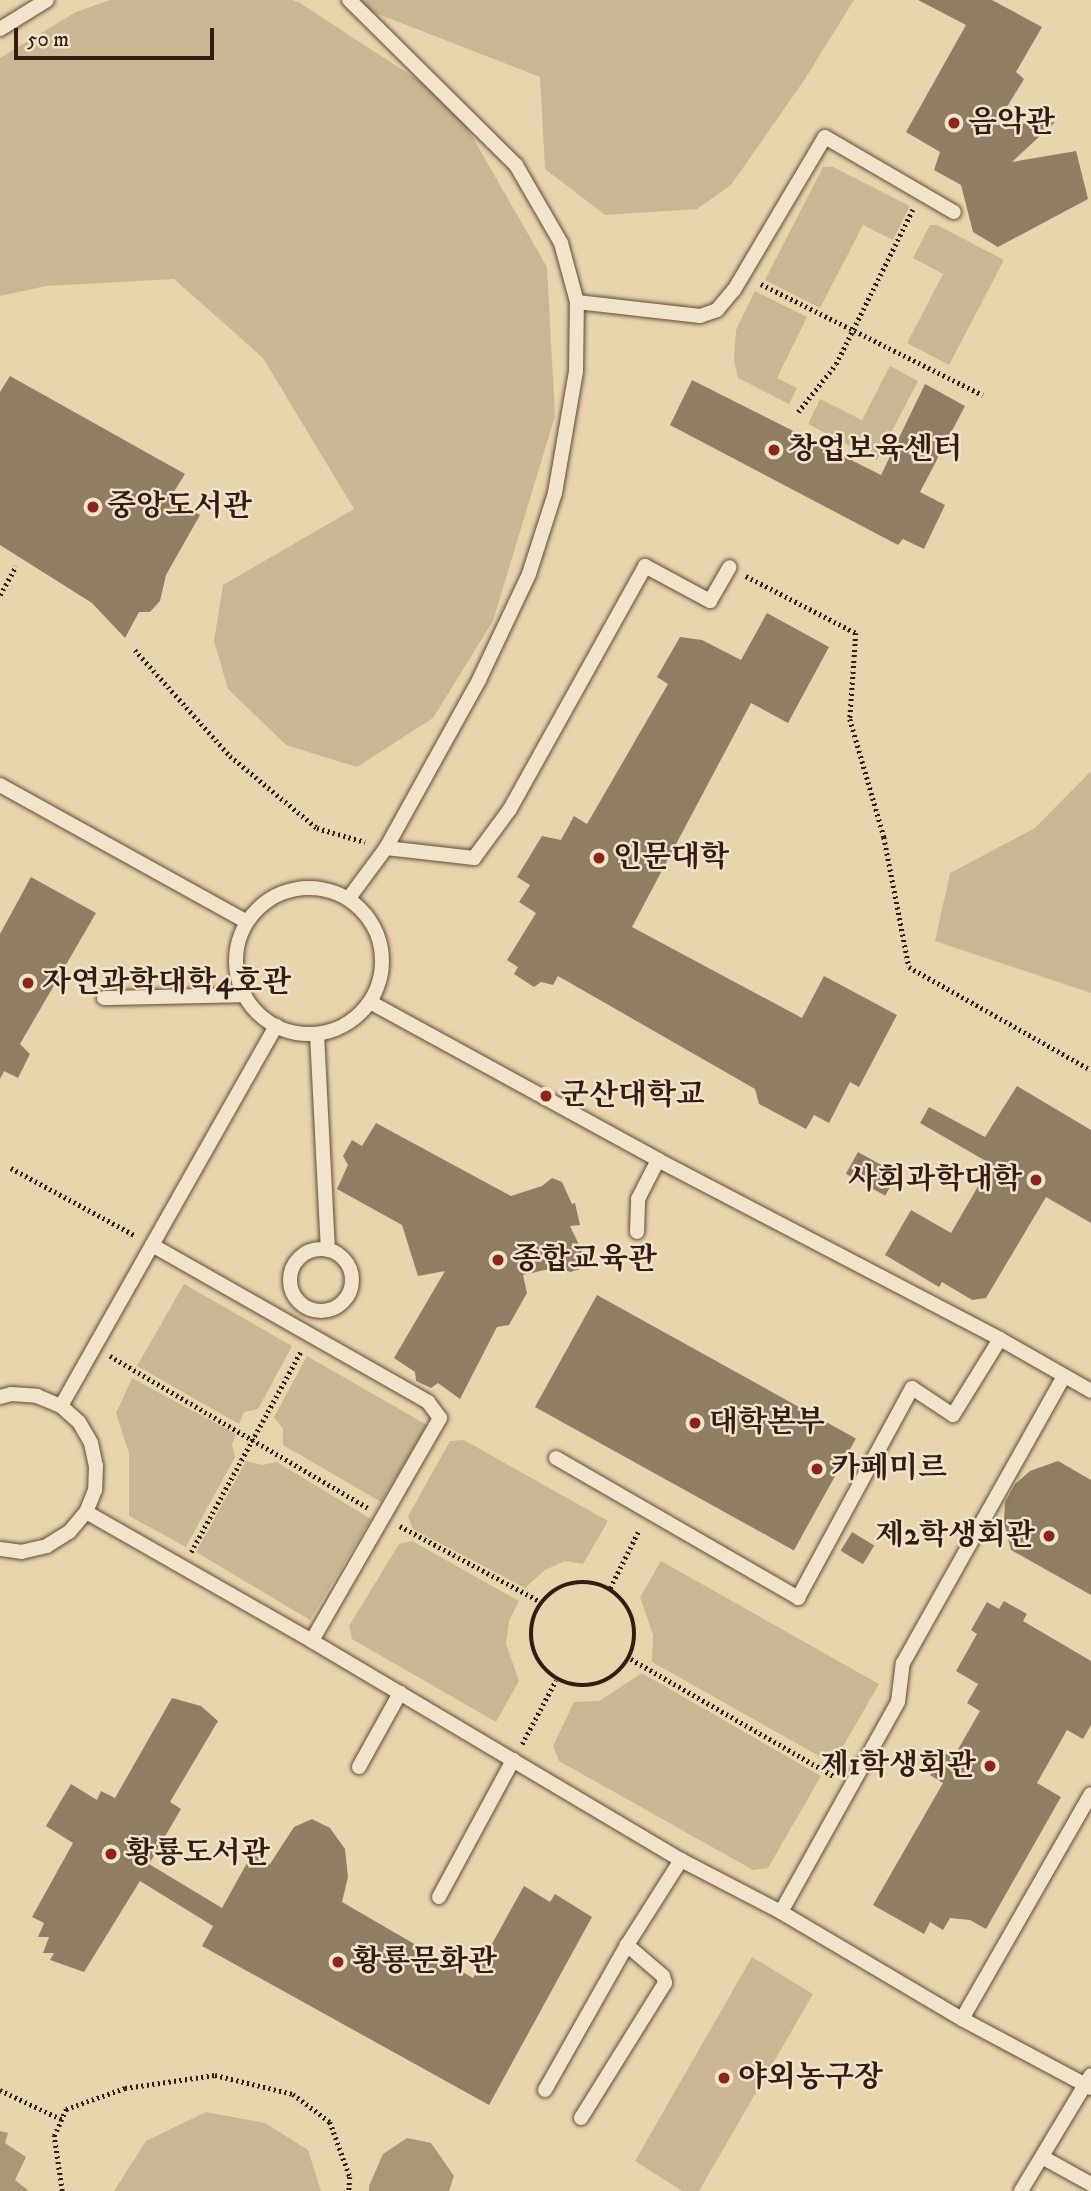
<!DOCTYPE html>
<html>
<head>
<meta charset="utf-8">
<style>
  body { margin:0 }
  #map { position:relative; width:1091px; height:2191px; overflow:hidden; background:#e9d5ad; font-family:"IM FELL DW Pica","Noto Serif KR",serif }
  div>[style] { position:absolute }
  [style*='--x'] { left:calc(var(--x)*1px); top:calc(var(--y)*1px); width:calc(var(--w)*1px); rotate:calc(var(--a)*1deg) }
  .green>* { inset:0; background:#cab693 }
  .water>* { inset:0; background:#ab9678 }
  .building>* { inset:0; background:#917d63; transform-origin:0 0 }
  .path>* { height:4.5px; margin-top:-2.25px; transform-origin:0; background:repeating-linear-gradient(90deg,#321d12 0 2px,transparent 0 5.5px) }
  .path>.ring { margin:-2.25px; padding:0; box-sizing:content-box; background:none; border:4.5px solid #321d12; border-radius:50% }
  .roads { filter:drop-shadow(0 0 2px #604b39) drop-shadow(0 0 2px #604b39) }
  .lane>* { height:14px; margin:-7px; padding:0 7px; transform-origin:7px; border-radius:7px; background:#f1e4ca }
  .lane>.ring { margin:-7px; padding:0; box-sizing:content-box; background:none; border:14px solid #f1e4ca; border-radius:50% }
  .dots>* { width:19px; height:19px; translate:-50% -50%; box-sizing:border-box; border:4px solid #f1e4ca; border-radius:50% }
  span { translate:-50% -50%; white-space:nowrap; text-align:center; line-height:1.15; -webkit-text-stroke:5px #f1e4ca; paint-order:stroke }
  .poi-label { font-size:30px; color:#321d12; font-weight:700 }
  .left { translate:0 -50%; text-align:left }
  .right { translate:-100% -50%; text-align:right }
  .scale { position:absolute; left:14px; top:28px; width:200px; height:32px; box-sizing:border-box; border:4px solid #321d12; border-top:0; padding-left:9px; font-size:21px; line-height:24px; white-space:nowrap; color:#321d12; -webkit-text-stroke:5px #f1e4ca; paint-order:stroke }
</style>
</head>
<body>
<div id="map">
  <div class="green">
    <div style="clip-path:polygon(110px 0,292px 0,300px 3px,453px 103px,547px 267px,555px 416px,493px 621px,433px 718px,357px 767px,286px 745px,228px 689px,214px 641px,223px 585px,354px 509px,263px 358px,174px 279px,46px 286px,0 296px,0 58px,76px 12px)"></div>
    <div style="clip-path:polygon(342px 0,854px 0,805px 79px,731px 185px,697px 209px,605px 215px,545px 169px,540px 77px)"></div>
    <div style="clip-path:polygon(823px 167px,833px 167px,910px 206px,893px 240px,863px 225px,820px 308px,765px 280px)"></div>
    <div style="clip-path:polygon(930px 225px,937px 225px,1004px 260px,949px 365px,907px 343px,943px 274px,913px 258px)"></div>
    <div style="clip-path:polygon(755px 291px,807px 317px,777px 378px,797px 388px,789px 404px,738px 378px,734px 360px,736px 330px)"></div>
    <div style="clip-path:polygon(890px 366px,918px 381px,877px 460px,808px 424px,820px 399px,862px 420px)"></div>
    <div style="clip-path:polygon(1091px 771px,1091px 993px,935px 941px,950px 873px,1035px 828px)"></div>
    <div style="clip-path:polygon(184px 1284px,292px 1346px,258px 1409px,244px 1412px,239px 1424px,137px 1366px)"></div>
    <div style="clip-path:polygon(307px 1356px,427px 1425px,381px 1502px,283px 1445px,283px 1429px,274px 1417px)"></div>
    <div style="clip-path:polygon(132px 1378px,236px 1434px,232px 1445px,235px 1457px,186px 1547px,129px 1516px,129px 1453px,116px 1413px)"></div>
    <div style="clip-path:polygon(464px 1440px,608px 1521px,583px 1564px,565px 1561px,545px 1570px,525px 1588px,413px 1529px,408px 1516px,450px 1441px)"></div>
    <div style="clip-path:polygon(246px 1461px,262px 1465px,277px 1462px,371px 1519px,310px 1620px,196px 1552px)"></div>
    <div style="clip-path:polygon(412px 1541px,519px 1601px,509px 1621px,506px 1644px,519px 1681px,496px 1722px,352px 1639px,349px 1626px,399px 1544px)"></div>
    <div style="clip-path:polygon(661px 1561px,879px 1684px,833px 1764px,652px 1662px,653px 1635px,640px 1597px)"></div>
    <div style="clip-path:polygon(642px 1673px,821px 1776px,768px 1868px,753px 1870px,559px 1761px,553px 1746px,574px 1702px,599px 1701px)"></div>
    <div style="clip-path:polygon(752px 1957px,813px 1994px,699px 2191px,682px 2191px,635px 2161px)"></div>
    <div style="clip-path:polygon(206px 2112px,265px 2123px,308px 2150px,321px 2191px,114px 2191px,146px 2141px)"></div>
  </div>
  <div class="water">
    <div style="clip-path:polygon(0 2131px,8px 2133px,5px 2143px,26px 2157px,15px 2180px,29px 2191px,0 2191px)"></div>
    <div style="clip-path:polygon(407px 2138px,431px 2143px,454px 2176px,449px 2191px,369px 2191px,369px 2186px,383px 2154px)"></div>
  </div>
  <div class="building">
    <div style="clip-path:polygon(918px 0,992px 0,1042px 27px,1016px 72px,1024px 79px,996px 125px,1055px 122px,1012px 162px,1076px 151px,1088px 199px,998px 247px,973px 232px,961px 185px,934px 170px,940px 152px,906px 132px,966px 25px)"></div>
    <div style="clip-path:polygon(10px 376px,185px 474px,170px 498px,200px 515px,166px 575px,160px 601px,150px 612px,139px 612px,125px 638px,92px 603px,0 545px,0 392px)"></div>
    <div style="clip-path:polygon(692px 380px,881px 475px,925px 384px,965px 406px,920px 492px,945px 505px,924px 549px,903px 539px,898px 545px,670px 425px)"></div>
    <div style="clip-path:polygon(767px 613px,829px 647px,788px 723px,751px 703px,632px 927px,802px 1018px,824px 976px,897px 1015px,859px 1087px,850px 1082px,829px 1123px,814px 1115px,806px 1129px,759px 1104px,755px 1089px,558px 976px,553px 985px,541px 982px,534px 987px,514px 974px,518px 967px,507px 960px,536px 913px,519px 902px,530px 885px,517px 877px,542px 836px,561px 840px,574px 816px,587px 824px,668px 684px,657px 677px,680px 637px,702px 640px,741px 660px)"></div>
    <div style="clip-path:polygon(31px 877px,96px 913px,20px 1044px,30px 1054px,18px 1078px,4px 1071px,0 1079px,0 934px)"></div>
    <div style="clip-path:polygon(1017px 1086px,1091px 1130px,1091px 1223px,1046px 1197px,986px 1298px,972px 1300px,942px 1282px,939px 1287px,885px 1255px,911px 1210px,951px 1233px,991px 1164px,920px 1123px,929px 1107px,985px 1137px)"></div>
    <div style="clip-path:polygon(376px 1123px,511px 1196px,542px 1186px,552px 1178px,562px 1182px,572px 1204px,575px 1203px,580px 1225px,570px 1226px,583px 1253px,580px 1269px,570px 1272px,558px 1267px,523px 1275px,527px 1293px,509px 1325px,497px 1327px,460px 1399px,438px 1383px,431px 1388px,416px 1381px,415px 1372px,394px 1358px,445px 1271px,418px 1276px,402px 1225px,337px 1189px,348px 1165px,343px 1156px,352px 1140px,362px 1146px)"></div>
    <div style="left:858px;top:1152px;width:45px;height:25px;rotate:29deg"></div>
    <div style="left:597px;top:1295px;width:296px;height:128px;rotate:29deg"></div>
    <div style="clip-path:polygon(1058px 1461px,1091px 1480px,1091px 1595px,1011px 1550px,1004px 1522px,1005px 1502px,1015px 1484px,1030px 1471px)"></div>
    <div style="left:852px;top:1532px;width:26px;height:22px;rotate:31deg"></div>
    <div style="clip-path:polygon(1004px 1601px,1027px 1614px,1023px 1621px,1091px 1661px,1091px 1725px,1083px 1739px,1067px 1730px,1037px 1783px,1061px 1797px,986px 1929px,970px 1920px,950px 1918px,943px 1930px,930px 1922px,924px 1934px,873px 1905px,943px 1783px,930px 1775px,943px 1752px,953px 1758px,980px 1711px,967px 1703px,978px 1684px,956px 1671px,977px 1634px,971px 1630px,987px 1602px,999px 1609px)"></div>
    <div style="clip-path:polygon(172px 1698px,201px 1706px,218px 1721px,170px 1802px,181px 1809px,149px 1864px,222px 1908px,252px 1854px,270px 1864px,294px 1827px,312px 1819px,330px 1828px,345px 1849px,348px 1877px,342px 1902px,473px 1978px,524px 1886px,550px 1902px,555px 1894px,592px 1917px,489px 2105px,202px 1946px,213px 1926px,140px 1881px,84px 1972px,50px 1960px,54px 1953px,43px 1953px,49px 1937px,38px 1937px,44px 1923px,32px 1917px,73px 1843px,46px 1826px,71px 1784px,97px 1800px,101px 1791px,115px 1798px)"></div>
  </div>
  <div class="path">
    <div style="--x:761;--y:284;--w:248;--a:26.6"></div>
    <div style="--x:798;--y:412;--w:61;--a:-51.6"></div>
    <div style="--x:836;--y:364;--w:173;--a:-63.6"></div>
    <div style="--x:746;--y:576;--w:124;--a:27.4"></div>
    <div style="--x:856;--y:633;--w:86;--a:94"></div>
    <div style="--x:850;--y:719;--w:123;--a:73.9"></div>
    <div style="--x:884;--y:837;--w:132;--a:79.1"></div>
    <div style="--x:909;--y:967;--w:209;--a:29.5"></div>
    <div style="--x:0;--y:595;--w:33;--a:-61"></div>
    <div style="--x:135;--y:650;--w:142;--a:48.1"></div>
    <div style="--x:230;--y:756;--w:113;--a:39.6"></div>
    <div style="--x:317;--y:828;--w:50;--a:16.3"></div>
    <div style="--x:11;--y:1168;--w:142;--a:28.5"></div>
    <div style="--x:110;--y:1356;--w:299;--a:30.5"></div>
    <div style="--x:400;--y:1526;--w:160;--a:28.3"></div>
    <div style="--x:191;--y:1552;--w:229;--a:-61.3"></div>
    <div class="ring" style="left:531px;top:1582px;width:99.5px;height:99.5px"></div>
    <div style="--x:610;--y:1588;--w:65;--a:-63.4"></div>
    <div style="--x:631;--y:1659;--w:236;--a:30"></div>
    <div style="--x:522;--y:1744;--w:72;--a:-62"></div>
    <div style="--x:0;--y:2090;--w:68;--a:25.4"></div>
    <div style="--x:62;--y:2191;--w:56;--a:-98.3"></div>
    <div style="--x:54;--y:2136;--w:30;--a:-66"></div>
    <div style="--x:66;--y:2109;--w:63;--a:-19.6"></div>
    <div style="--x:125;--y:2088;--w:91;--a:-8.2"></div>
    <div style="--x:215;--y:2075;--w:80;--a:13.7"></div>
    <div style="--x:293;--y:2094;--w:46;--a:37.1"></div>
    <div style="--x:330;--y:2122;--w:59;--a:70"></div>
    <div style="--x:350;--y:2177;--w:14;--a:94"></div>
  </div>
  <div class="roads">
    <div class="lane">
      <div style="--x:0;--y:29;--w:55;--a:-31.7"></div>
      <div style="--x:577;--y:302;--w:124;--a:6.5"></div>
      <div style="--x:700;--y:316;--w:18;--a:-19"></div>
      <div style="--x:717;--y:310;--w:26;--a:-50"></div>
      <div style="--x:734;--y:290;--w:178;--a:-59.3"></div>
      <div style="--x:825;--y:137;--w:149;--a:30.2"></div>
      <div style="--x:0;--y:785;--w:282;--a:29"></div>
      <div style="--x:386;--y:848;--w:89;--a:6.5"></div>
      <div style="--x:474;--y:858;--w:61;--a:-53.7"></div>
      <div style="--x:510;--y:809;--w:278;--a:-60.9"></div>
      <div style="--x:645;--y:566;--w:74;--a:28.3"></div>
      <div style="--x:710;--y:601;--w:39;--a:-60"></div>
      <div class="ring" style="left:236px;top:888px;width:132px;height:132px"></div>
      <div style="--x:349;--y:898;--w:62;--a:-53.5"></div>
      <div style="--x:386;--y:848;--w:192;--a:-61"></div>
      <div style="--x:479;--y:680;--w:117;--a:-64.7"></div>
      <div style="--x:529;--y:574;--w:85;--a:-72.2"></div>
      <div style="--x:555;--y:493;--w:124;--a:-80.2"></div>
      <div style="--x:576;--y:371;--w:69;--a:-89.2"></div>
      <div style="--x:577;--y:302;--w:61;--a:-105.2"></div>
      <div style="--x:561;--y:243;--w:90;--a:-120"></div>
      <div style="--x:516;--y:165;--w:235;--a:-135.3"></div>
      <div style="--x:104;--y:998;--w:140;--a:-1.2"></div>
      <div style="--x:370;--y:1002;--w:328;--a:28.7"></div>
      <div style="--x:658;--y:1160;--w:386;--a:27.6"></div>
      <div style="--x:1000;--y:1339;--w:105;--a:29.7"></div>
      <div style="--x:317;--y:1034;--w:216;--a:87.1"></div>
      <div style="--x:637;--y:1232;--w:33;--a:-88"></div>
      <div style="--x:638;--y:1199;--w:44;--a:-62.9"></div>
      <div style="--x:152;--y:1245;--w:318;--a:29.6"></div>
      <div style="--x:428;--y:1402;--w:20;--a:53"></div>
      <div style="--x:440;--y:1418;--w:257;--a:119.9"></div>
      <div class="ring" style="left:290px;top:1249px;width:48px;height:48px"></div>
      <div style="--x:0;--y:1397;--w:11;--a:-15"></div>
      <div style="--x:11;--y:1394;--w:26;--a:4"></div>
      <div style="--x:37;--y:1396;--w:26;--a:23"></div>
      <div style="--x:61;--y:1406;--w:24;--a:42"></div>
      <div style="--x:79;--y:1422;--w:24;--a:60"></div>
      <div style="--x:91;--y:1443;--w:24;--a:78"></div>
      <div style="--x:96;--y:1466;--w:24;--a:92"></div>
      <div style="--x:95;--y:1490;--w:24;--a:112"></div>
      <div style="--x:86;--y:1512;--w:26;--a:130"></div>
      <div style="--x:69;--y:1532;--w:26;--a:148"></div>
      <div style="--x:47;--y:1546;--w:26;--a:167"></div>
      <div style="--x:22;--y:1552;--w:22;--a:-172"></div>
      <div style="--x:61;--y:1406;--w:437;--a:-60.5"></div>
      <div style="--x:556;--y:1458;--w:280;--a:30"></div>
      <div style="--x:798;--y:1598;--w:239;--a:-61.5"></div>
      <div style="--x:912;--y:1388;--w:49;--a:33.4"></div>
      <div style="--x:953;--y:1415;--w:89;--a:-58.3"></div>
      <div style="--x:86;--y:1512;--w:260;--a:29.7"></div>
      <div style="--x:312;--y:1641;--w:429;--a:30.7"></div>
      <div style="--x:681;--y:1860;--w:113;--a:27.5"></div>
      <div style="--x:781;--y:1912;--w:210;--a:30.6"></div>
      <div style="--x:962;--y:2019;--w:146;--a:28.1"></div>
      <div style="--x:359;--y:1767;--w:85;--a:-61"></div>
      <div style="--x:439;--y:1897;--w:156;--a:-61.6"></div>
      <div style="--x:781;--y:1912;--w:240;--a:-60.9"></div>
      <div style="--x:898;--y:1702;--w:39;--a:-83"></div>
      <div style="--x:903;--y:1663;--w:329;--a:-60.7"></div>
      <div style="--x:962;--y:2019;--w:259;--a:-60.2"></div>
      <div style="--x:545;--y:2090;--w:167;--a:-60.5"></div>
      <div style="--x:627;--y:1945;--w:101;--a:-57.6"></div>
      <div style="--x:581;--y:2118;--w:159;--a:-58.1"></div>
      <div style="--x:665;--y:1983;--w:7;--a:-106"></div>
      <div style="--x:663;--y:1976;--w:48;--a:-139.3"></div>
      <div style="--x:1042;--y:2157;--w:56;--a:28.9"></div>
      <div style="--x:1021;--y:2191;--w:135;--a:-58.9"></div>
    </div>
  </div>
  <div class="dots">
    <div style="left:954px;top:123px;background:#8f2418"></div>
    <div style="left:774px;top:450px;background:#8f2418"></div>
    <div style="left:93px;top:507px;background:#8f2418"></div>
    <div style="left:599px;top:858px;background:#8f2418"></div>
    <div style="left:28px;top:983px;background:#8f2418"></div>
    <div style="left:546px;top:1096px;background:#8f2418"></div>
    <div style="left:1036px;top:1180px;background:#8f2418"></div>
    <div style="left:498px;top:1260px;background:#8f2418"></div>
    <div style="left:695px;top:1423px;background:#8f2418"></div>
    <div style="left:817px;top:1469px;background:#8f2418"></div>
    <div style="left:1049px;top:1536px;background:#8f2418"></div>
    <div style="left:990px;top:1766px;background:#8f2418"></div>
    <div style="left:111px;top:1854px;background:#8f2418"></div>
    <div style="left:338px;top:1962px;background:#8f2418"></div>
    <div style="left:724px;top:2078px;background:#8f2418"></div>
  </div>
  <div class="poi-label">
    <span class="left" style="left:968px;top:123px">음악관</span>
    <span class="left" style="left:788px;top:450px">창업보육센터</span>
    <span class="left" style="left:107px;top:507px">중앙도서관</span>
    <span class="left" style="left:613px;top:858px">인문대학</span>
    <span class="left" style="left:42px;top:983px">자연과학대학4호관</span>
    <span class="left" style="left:560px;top:1096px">군산대학교</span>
    <span class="right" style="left:1022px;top:1180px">사회과학대학</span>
    <span class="left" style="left:512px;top:1260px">종합교육관</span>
    <span class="left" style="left:709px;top:1423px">대학본부</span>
    <span class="left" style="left:831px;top:1469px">카페미르</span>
    <span class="right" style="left:1035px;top:1536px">제2학생회관</span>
    <span class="right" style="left:976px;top:1766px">제1학생회관</span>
    <span class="left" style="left:125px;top:1854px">황룡도서관</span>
    <span class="left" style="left:352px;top:1962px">황룡문화관</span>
    <span class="left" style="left:738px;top:2078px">야외농구장</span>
  </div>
  <div class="scale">50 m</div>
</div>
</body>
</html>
